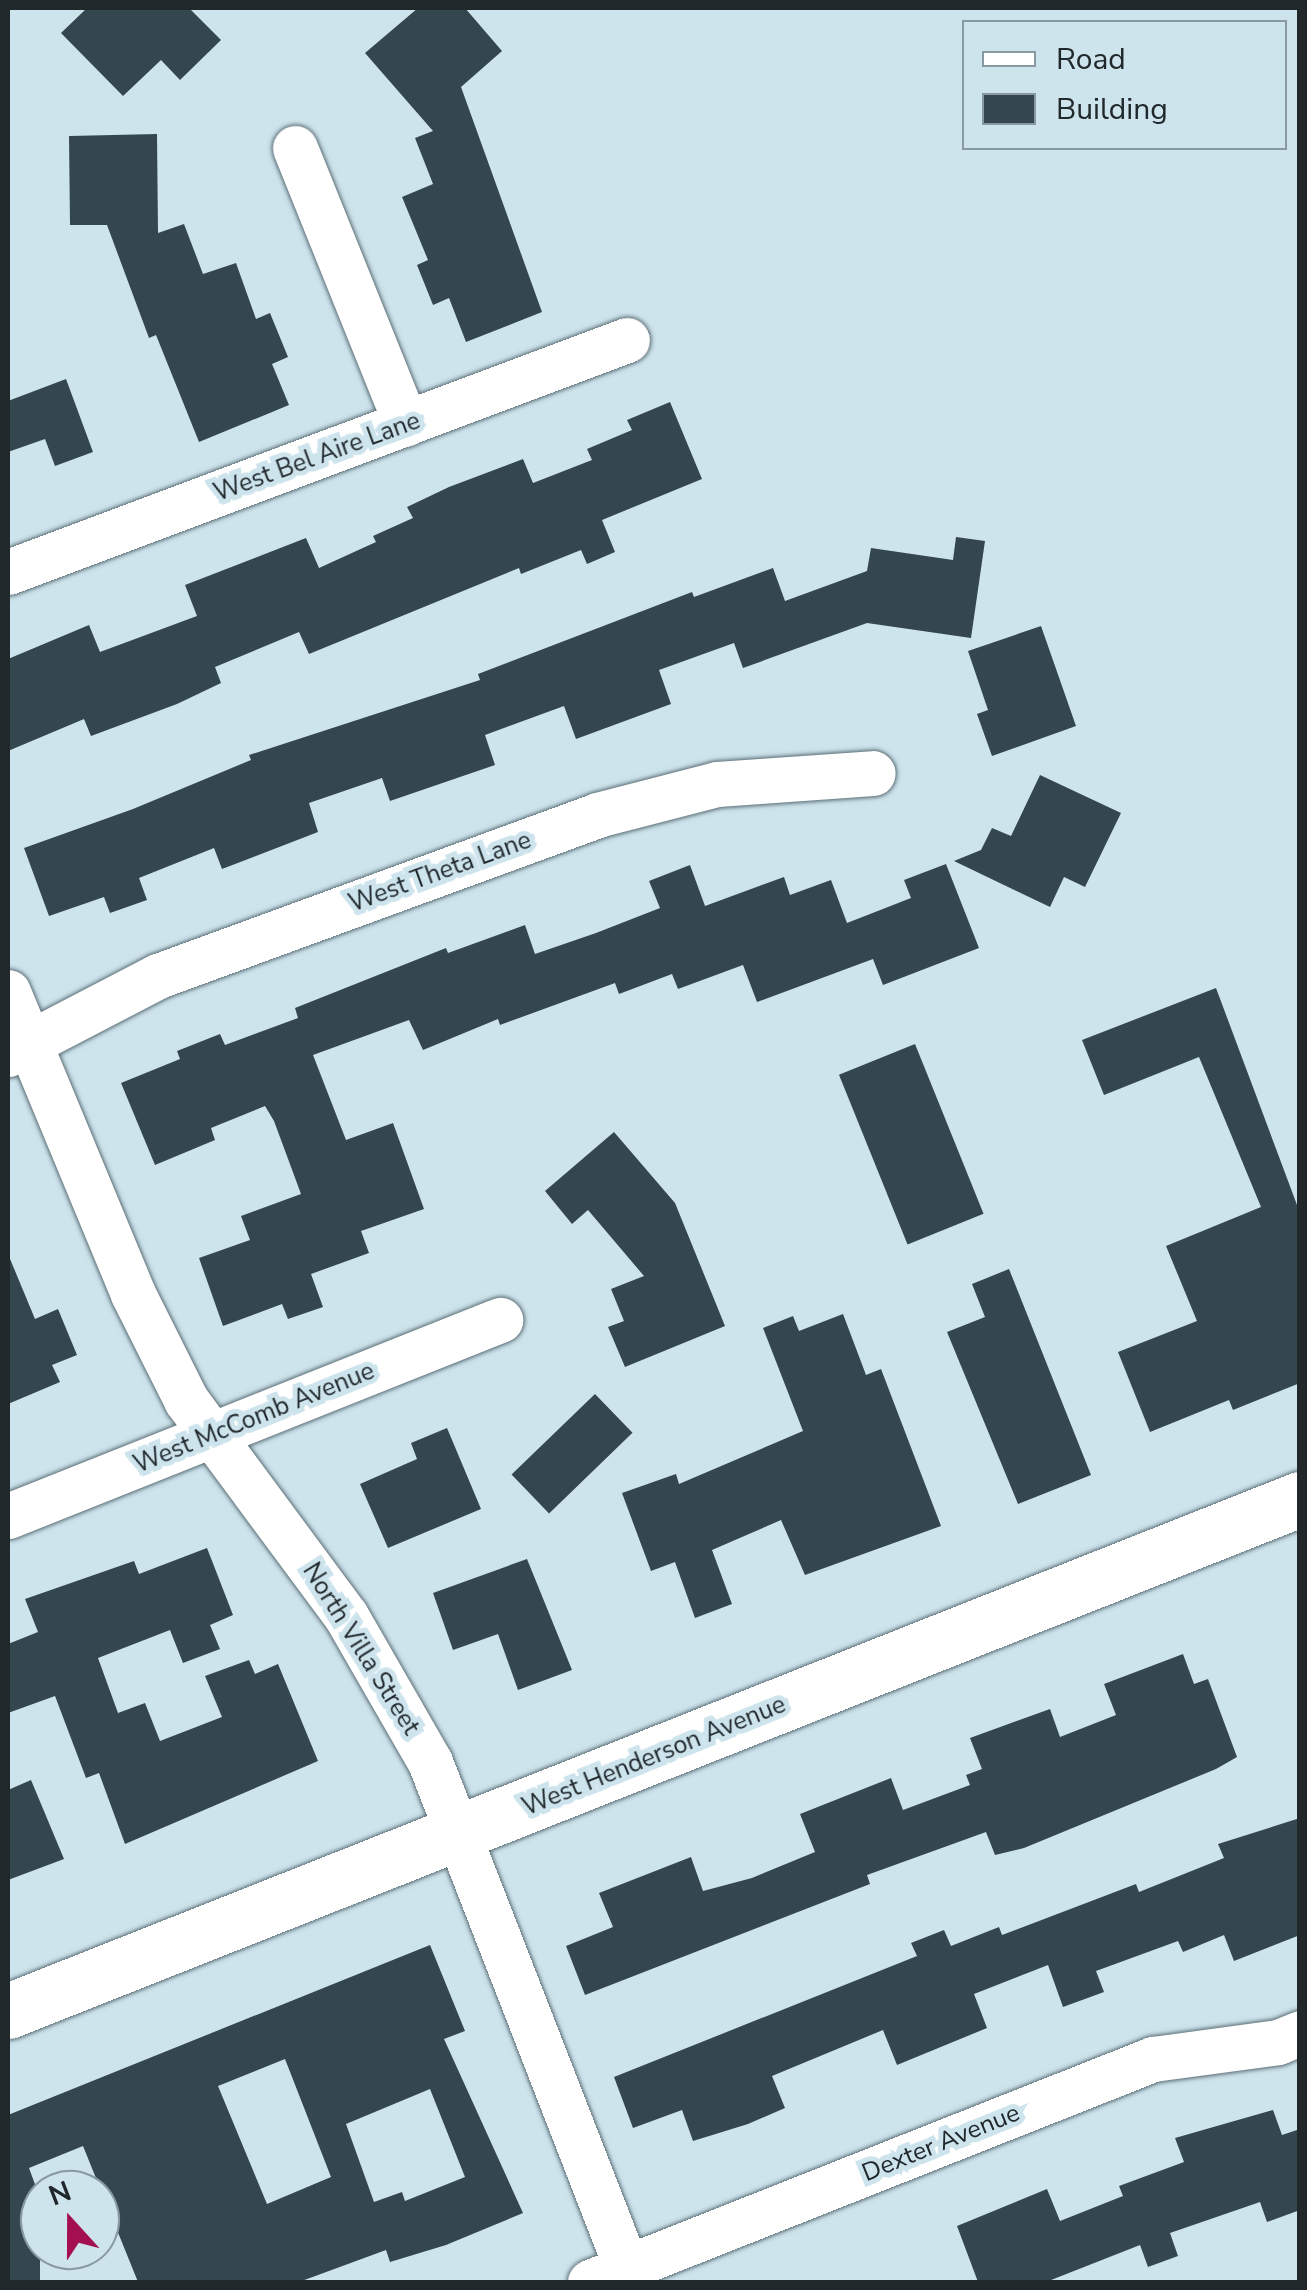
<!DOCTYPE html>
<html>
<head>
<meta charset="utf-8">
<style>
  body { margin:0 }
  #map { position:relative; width:1307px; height:2290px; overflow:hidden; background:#cee4ed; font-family:"Nunito Sans",sans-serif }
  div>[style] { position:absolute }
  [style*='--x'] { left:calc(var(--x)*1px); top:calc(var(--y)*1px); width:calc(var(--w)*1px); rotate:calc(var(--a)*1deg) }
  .building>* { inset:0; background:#34464e; transform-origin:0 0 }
  .roads { filter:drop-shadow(0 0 2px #5b6e76) drop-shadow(0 0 2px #5b6e76) }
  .minor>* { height:45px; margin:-22.5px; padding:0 22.5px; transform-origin:22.5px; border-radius:22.5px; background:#fff }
  .major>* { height:55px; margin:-27.5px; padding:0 27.5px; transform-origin:27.5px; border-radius:27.5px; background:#fff }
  span { translate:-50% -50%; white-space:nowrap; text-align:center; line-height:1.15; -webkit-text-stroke:10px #cee4ed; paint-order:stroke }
  .street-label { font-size:25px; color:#20282c }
  .frame { position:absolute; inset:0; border:10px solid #20282c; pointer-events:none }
  .legend { position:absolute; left:962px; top:20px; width:325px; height:130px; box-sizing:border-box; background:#cee4ed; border:2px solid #8899a0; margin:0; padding:12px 18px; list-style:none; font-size:30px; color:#20282c }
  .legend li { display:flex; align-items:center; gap:20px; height:50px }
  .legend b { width:50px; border:2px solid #8899a0 }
  .north { position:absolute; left:20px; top:2170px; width:100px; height:100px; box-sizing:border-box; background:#cee4ed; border:2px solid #8899a0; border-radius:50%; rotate:339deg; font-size:28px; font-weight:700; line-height:40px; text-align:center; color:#20282c }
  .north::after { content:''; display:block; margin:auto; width:35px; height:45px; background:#a4104f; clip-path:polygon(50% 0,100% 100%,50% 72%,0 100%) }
</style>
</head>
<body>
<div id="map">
  <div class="building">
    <div style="clip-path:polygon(87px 8px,189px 8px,221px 40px,180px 80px,161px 60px,123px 96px,61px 33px)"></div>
    <div style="clip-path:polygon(418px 8px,465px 8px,502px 51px,461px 87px,542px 312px,466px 342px,449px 298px,433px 305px,417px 265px,428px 260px,402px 197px,433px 184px,415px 138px,433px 131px,365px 53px)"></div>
    <div style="clip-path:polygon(157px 134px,158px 233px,184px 224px,203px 274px,236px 263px,256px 319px,270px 313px,288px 357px,272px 364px,289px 405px,199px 442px,156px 335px,149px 338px,107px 225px,70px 225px,69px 136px)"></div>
    <div style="clip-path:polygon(66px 379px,93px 452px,55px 466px,45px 439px,8px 452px,8px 401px)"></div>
    <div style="clip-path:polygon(670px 402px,702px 479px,602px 520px,615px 552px,587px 564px,581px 550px,521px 574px,519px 568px,309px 654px,299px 632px,215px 667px,221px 683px,177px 704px,91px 736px,84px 719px,8px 751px,8px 659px,89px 625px,100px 652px,197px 616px,185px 585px,306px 538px,319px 568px,376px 542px,373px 536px,413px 518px,407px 507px,449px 487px,523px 459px,533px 483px,592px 460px,587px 449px,632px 430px,627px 420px)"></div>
    <div style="clip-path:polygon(956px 537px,985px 541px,971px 638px,867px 623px,743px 668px,734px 643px,659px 670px,671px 704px,576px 739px,564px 706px,485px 735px,495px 765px,390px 801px,382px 778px,309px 803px,318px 832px,222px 869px,214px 848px,139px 878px,147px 900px,110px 913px,104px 897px,49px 916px,24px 848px,133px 809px,251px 760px,249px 755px,480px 680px,478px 674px,692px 592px,694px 597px,773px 568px,785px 601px,867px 571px,871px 548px,953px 560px)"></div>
    <div style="clip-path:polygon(1041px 626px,1076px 726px,992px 756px,977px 714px,988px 710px,968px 651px)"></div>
    <div style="clip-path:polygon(1040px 775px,1121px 813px,1085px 887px,1064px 877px,1050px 907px,954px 861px,981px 850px,992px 828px,1011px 836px)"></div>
    <div style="clip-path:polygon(946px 864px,979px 948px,883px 985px,873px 959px,757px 1002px,743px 965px,678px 989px,672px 974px,619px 994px,615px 983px,500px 1025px,498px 1019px,423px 1050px,409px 1020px,313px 1055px,346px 1140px,393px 1123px,424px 1209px,361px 1231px,369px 1253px,311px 1274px,323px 1307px,288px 1319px,282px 1304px,223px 1326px,199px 1258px,250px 1240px,241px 1216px,301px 1194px,274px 1121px,265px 1106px,211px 1128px,215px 1140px,155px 1165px,121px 1083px,180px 1059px,177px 1051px,220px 1034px,225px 1045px,298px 1018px,295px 1008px,446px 948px,448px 953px,525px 925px,535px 954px,596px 933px,660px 908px,649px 881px,690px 865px,705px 906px,784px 877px,790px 895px,831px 880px,847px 923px,911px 898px,904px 880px)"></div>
    <div style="clip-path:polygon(1216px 988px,1300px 1213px,1300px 1383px,1233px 1410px,1229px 1400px,1150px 1432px,1118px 1352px,1197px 1321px,1166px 1246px,1261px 1207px,1199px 1057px,1104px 1095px,1082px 1040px)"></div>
    <div style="left:915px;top:1044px;width:183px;height:82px;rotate:68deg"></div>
    <div style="clip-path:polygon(614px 1132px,675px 1203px,725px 1326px,625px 1367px,608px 1327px,624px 1321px,611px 1289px,644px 1276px,588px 1210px,572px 1224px,545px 1191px)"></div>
    <div style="clip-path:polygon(8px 1254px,35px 1319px,58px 1309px,77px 1355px,52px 1365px,60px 1382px,8px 1404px)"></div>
    <div style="clip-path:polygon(1009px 1269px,1091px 1475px,1018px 1504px,947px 1332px,985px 1317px,972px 1284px)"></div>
    <div style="clip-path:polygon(843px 1314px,866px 1375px,881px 1369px,941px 1526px,805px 1575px,781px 1520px,712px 1550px,732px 1604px,695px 1618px,675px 1562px,651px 1571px,622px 1493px,676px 1474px,679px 1484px,803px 1431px,763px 1328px,793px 1316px,799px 1331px)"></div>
    <div style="left:595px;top:1394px;width:54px;height:116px;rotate:46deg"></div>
    <div style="clip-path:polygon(447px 1428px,481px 1509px,388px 1548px,360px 1484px,417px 1459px,411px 1443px)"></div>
    <div style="clip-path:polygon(207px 1548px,233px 1615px,210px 1625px,220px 1649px,183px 1663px,170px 1630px,98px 1658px,118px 1713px,145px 1703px,160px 1741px,222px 1717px,205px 1676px,249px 1660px,255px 1674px,278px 1664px,318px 1761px,125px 1844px,99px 1773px,86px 1778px,55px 1696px,8px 1713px,8px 1644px,38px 1632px,25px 1599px,134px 1561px,139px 1574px)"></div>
    <div style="clip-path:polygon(527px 1559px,572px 1670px,518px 1690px,498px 1634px,453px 1650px,433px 1593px)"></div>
    <div style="clip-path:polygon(1183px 1654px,1194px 1684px,1208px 1679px,1237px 1757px,1216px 1769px,1024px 1848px,995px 1855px,986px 1832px,867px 1875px,870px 1884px,585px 1995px,566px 1946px,613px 1927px,599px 1893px,691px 1857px,703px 1891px,752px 1878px,815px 1852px,800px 1814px,891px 1778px,903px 1810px,970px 1785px,966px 1775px,982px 1769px,970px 1738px,1050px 1709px,1060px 1737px,1116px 1715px,1104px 1684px)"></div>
    <div style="clip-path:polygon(31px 1780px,64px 1859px,8px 1880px,8px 1790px)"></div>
    <div style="clip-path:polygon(1300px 1818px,1300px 1935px,1234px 1961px,1224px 1935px,1183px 1952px,1178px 1941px,1096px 1971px,1104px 1992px,1063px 2007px,1048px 1965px,974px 1994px,987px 2028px,897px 2065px,883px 2030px,772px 2076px,785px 2108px,748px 2124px,693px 2141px,682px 2110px,633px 2128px,614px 2077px,917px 1956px,911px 1943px,944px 1930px,951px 1946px,999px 1927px,1002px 1935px,1136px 1884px,1139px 1892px,1224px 1858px,1218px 1844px)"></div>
    <div style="clip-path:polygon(evenodd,430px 1945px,465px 2031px,444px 2039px,523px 2213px,446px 2245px,390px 2262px,386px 2250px,299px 2282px,138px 2282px,83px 2146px,29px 2168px,40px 2198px,40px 2282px,8px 2282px,8px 2115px,430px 1945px,285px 2059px,331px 2177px,267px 2204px,218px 2086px,285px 2059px,430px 1945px,430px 2089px,465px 2177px,405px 2201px,402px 2192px,374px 2202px,346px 2124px,430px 2089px)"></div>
    <div style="clip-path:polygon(1273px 2110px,1282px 2135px,1300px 2129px,1300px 2210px,1267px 2222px,1260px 2202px,1170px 2233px,1178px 2256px,1148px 2267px,1140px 2245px,1046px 2282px,978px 2282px,957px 2226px,1047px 2189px,1060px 2221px,1123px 2196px,1119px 2186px,1184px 2162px,1175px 2138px)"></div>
  </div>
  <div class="roads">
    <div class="minor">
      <div style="--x:295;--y:148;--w:297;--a:68.1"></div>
      <div style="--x:8;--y:572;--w:661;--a:-20.55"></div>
      <div style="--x:8;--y:992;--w:327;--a:67.5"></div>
      <div style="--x:133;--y:1294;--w:119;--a:63.4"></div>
      <div style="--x:186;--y:1400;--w:269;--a:53.5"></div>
      <div style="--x:346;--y:1616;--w:168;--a:60.1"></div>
      <div style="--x:430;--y:1762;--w:558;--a:68.77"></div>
      <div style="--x:8;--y:1054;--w:169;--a:-27.5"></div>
      <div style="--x:158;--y:976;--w:468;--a:-20.1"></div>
      <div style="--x:597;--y:815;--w:124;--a:-14.5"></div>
      <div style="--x:717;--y:784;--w:156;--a:-4"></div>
      <div style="--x:8;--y:1516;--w:530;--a:-21.72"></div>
      <div style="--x:590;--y:2282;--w:606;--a:-21.61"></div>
      <div style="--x:1153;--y:2059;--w:126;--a:-7.7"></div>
      <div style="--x:1278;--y:2042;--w:24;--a:-22"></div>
    </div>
    <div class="major">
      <div style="--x:8;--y:2011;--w:1390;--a:-21.62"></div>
    </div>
  </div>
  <div class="street-label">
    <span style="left:317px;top:457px;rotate:-20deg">West Bel Aire Lane</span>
    <span style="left:440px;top:872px;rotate:-20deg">West Theta Lane</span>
    <span style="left:254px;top:1418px;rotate:-22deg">West McComb Avenue</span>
    <span style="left:361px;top:1649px;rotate:58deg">North Villa Street</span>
    <span style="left:654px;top:1756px;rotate:-22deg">West Henderson Avenue</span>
    <span style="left:941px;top:2143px;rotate:-22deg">Dexter Avenue</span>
  </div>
  <div class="frame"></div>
  <ul class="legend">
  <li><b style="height:12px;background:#fff"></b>Road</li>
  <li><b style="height:28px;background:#34464e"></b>Building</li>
  </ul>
  <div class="north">N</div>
</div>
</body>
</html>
